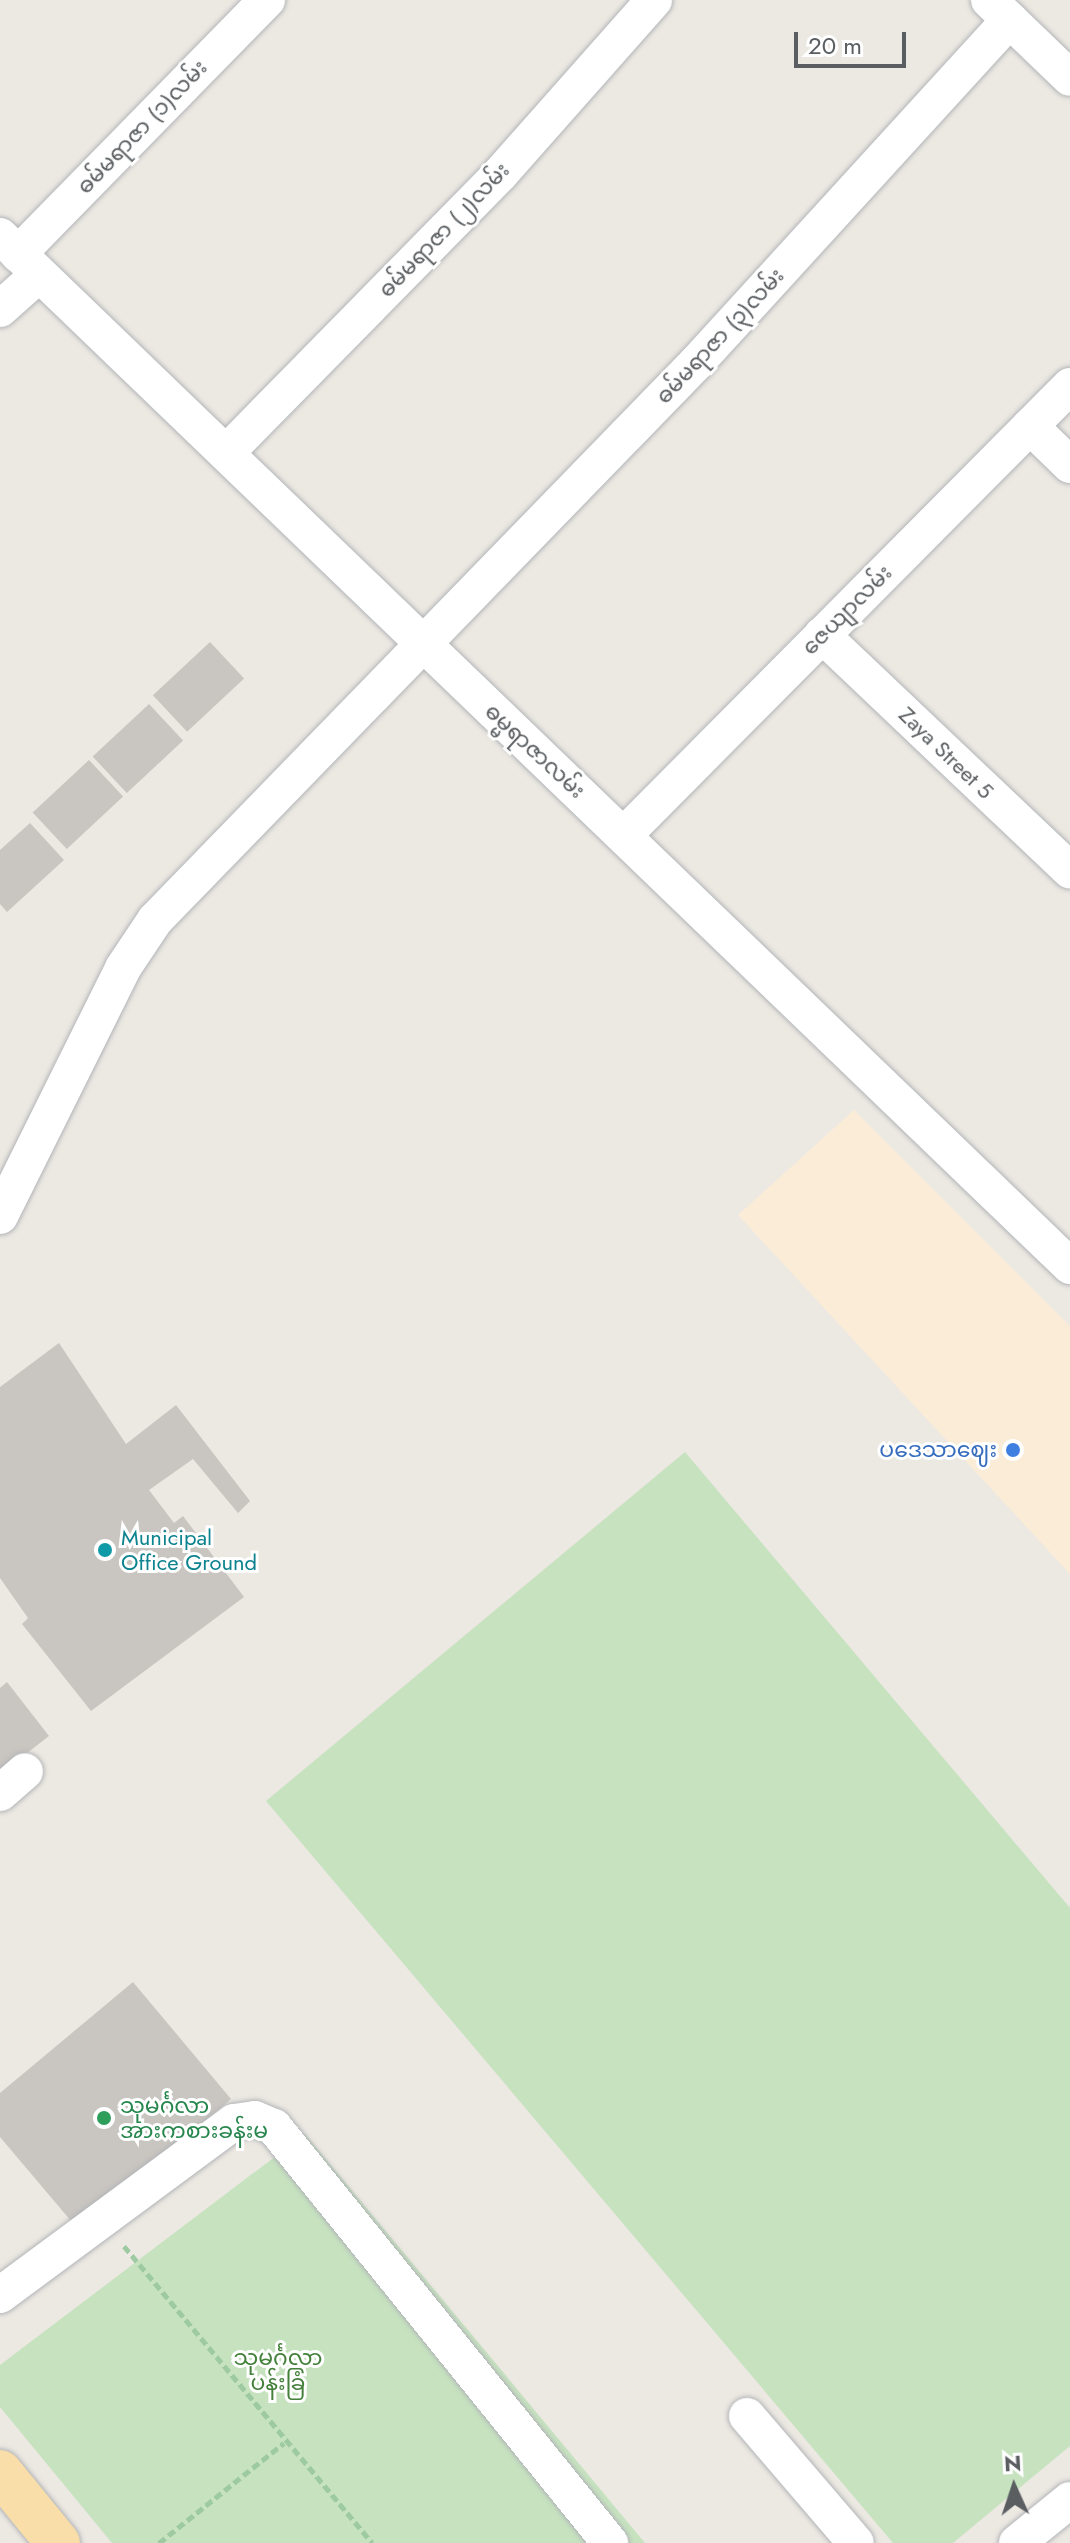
<!DOCTYPE html>
<html>
<head>
<meta charset="utf-8">
<style>
  body { margin:0 }
  #map { position:relative; width:1070px; height:2543px; overflow:hidden; background:#ece8e2; font-family:Jost,"Noto Sans Myanmar",sans-serif }
  div>[style] { position:absolute }
  [style*='--x'] { left:calc(var(--x)*1px); top:calc(var(--y)*1px); width:calc(var(--w)*1px); rotate:calc(var(--a)*1deg) }
  .commercial>* { inset:0; background:#fbecd7 }
  .green>* { inset:0; background:#c6e2bf }
  .building>* { inset:0; background:#c9c5c0; transform-origin:0 0 }
  .path>* { height:5px; margin-top:-2.5px; transform-origin:0; background:repeating-linear-gradient(90deg,#9ecaa1 0 8px,transparent 0 12px) }
  .roads { filter:drop-shadow(0 0 2px #b2b5b8) drop-shadow(0 0 2px #b2b5b8) }
  .minor>* { height:36px; margin:-18px; padding:0 18px; transform-origin:18px; border-radius:18px; background:#fff }
  .major>* { height:44px; margin:-22px; padding:0 22px; transform-origin:22px; border-radius:22px; background:#f9deaa }
  .dots>* { width:22px; height:22px; translate:-50% -50%; box-sizing:border-box; border:4px solid #fff; border-radius:50% }
  span { translate:-50% -50%; white-space:nowrap; text-align:center; line-height:1.15; -webkit-text-stroke:6px #fff; paint-order:stroke }
  .street-label { font-size:22px; color:#5a5e61 }
  .shop-label { font-size:22px; color:#366cbe }
  .right { translate:-100% -50%; text-align:right }
  .culture-label { font-size:22px; color:#0d838f }
  .left { translate:0 -50%; text-align:left }
  .leisure-label { font-size:22px; color:#27864d }
  .park-label { font-size:22px; color:#43803a }
  .north { position:absolute; left:974px; top:2447px; width:80px; height:80px; -webkit-text-stroke:6px #fff; paint-order:stroke; rotate:357deg; font-size:22px; font-weight:700; line-height:32px; text-align:center; color:#5a5e61 }
  .north::after { content:''; display:block; margin:auto; width:28px; height:36px; background:#5a5e61; clip-path:polygon(50% 0,100% 100%,50% 72%,0 100%) }
  .scale { position:absolute; left:794px; top:32px; width:112px; height:36px; box-sizing:border-box; border:4px solid #5a5e61; border-top:0; padding-left:10px; font-size:24px; line-height:28px; white-space:nowrap; color:#5a5e61; -webkit-text-stroke:6px #fff; paint-order:stroke }
</style>
</head>
<body>
<div id="map">
  <div class="commercial">
    <div style="clip-path:polygon(854px 1110px,1070px 1326px,1070px 1574px,738px 1215px)"></div>
  </div>
  <div class="green">
    <div style="clip-path:polygon(685px 1452px,1070px 1908px,1070px 2446px,953px 2543px,893px 2543px,266px 1801px)"></div>
    <div style="clip-path:polygon(305px 2134px,645px 2543px,112px 2543px,0 2407px,0 2365px)"></div>
  </div>
  <div class="building">
    <div style="left:210px;top:642px;width:50px;height:78px;rotate:47deg"></div>
    <div style="left:149px;top:704px;width:50px;height:77px;rotate:47deg"></div>
    <div style="left:89px;top:760px;width:50px;height:77px;rotate:47deg"></div>
    <div style="clip-path:polygon(30px 823px,64px 860px,7px 912px,0 904px,0 850px)"></div>
    <div style="clip-path:polygon(59px 1343px,126px 1444px,176px 1405px,250px 1501px,238px 1513px,193px 1459px,149px 1490px,174px 1523px,183px 1516px,244px 1597px,91px 1711px,22px 1624px,28px 1618px,0 1578px,0 1387px)"></div>
    <div style="clip-path:polygon(7px 1682px,49px 1736px,0 1774px,0 1688px)"></div>
    <div style="clip-path:polygon(133px 1982px,231px 2099px,77px 2228px,0 2137px,0 2093px)"></div>
  </div>
  <div class="path">
    <div style="--x:124;--y:2246;--w:387;--a:50.1"></div>
    <div style="--x:159;--y:2543;--w:160;--a:-38.7"></div>
  </div>
  <div class="roads">
    <div class="minor">
      <div style="--x:989;--y:0;--w:112;--a:43.9"></div>
      <div style="--x:0;--y:236;--w:1485;--a:43.91"></div>
      <div style="--x:18;--y:254;--w:356;--a:-45.6"></div>
      <div style="--x:0;--y:309;--w:50;--a:-41.7"></div>
      <div style="--x:1030;--y:426;--w:56;--a:44.3"></div>
      <div style="--x:227;--y:452;--w:391;--a:-45.5"></div>
      <div style="--x:501;--y:173;--w:231;--a:-48.5"></div>
      <div style="--x:822;--y:635;--w:342;--a:43.5"></div>
      <div style="--x:624;--y:835;--w:633;--a:-45.19"></div>
      <div style="--x:0;--y:1216;--w:277;--a:-63.6"></div>
      <div style="--x:123;--y:968;--w:58;--a:-56.3"></div>
      <div style="--x:155;--y:920;--w:779;--a:-45.83"></div>
      <div style="--x:698;--y:361;--w:462;--a:-47.6"></div>
      <div style="--x:0;--y:1793;--w:33;--a:-41"></div>
      <div style="--x:0;--y:2295;--w:291;--a:-36.5"></div>
      <div style="--x:234;--y:2122;--w:21;--a:-8"></div>
      <div style="--x:255;--y:2119;--w:21;--a:23"></div>
      <div style="--x:274;--y:2127;--w:535;--a:51.07"></div>
      <div style="--x:747;--y:2416;--w:167;--a:49.4"></div>
      <div style="--x:1017;--y:2543;--w:68;--a:-39.1"></div>
    </div>
    <div class="major">
      <div style="--x:0;--y:2472;--w:92;--a:50.8"></div>
    </div>
  </div>
  <div class="dots">
    <div style="left:1013px;top:1450px;background:#3f7fe0"></div>
    <div style="left:105px;top:1550px;background:#0f9aa8"></div>
    <div style="left:104px;top:2118px;background:#2e9e5b"></div>
  </div>
  <div class="street-label">
    <span style="left:142px;top:127px;rotate:-46deg">ဓမ်မရာဇာ (၁)လမ်း</span>
    <span style="left:444px;top:230px;rotate:-46deg">ဓမ်မရာဇာ (၂)လမ်း</span>
    <span style="left:720px;top:336px;rotate:-47deg">ဓမ်မရာဇာ (၃)လမ်း</span>
    <span style="left:847px;top:610px;rotate:-45deg">ဇေယျာလမ်း</span>
    <span style="left:535px;top:751px;rotate:43deg">ဓမ္မရာဇာလမ်း</span>
    <span style="left:946px;top:753px;rotate:44deg">Zaya Street 5</span>
  </div>
  <div class="shop-label">
    <span class="right" style="left:997px;top:1450px">ပဒေသာဈေး</span>
  </div>
  <div class="culture-label">
    <span class="left" style="left:121px;top:1550px">Municipal<br>Office Ground</span>
  </div>
  <div class="leisure-label">
    <span class="left" style="left:120px;top:2118px">သုမင်္ဂလာ<br>အားကစားခန်းမ</span>
  </div>
  <div class="park-label">
    <span style="left:278px;top:2370px">သုမင်္ဂလာ<br>ပန်းခြံ</span>
  </div>
  <div class="north">N</div>
  <div class="scale">20 m</div>
</div>
</body>
</html>
